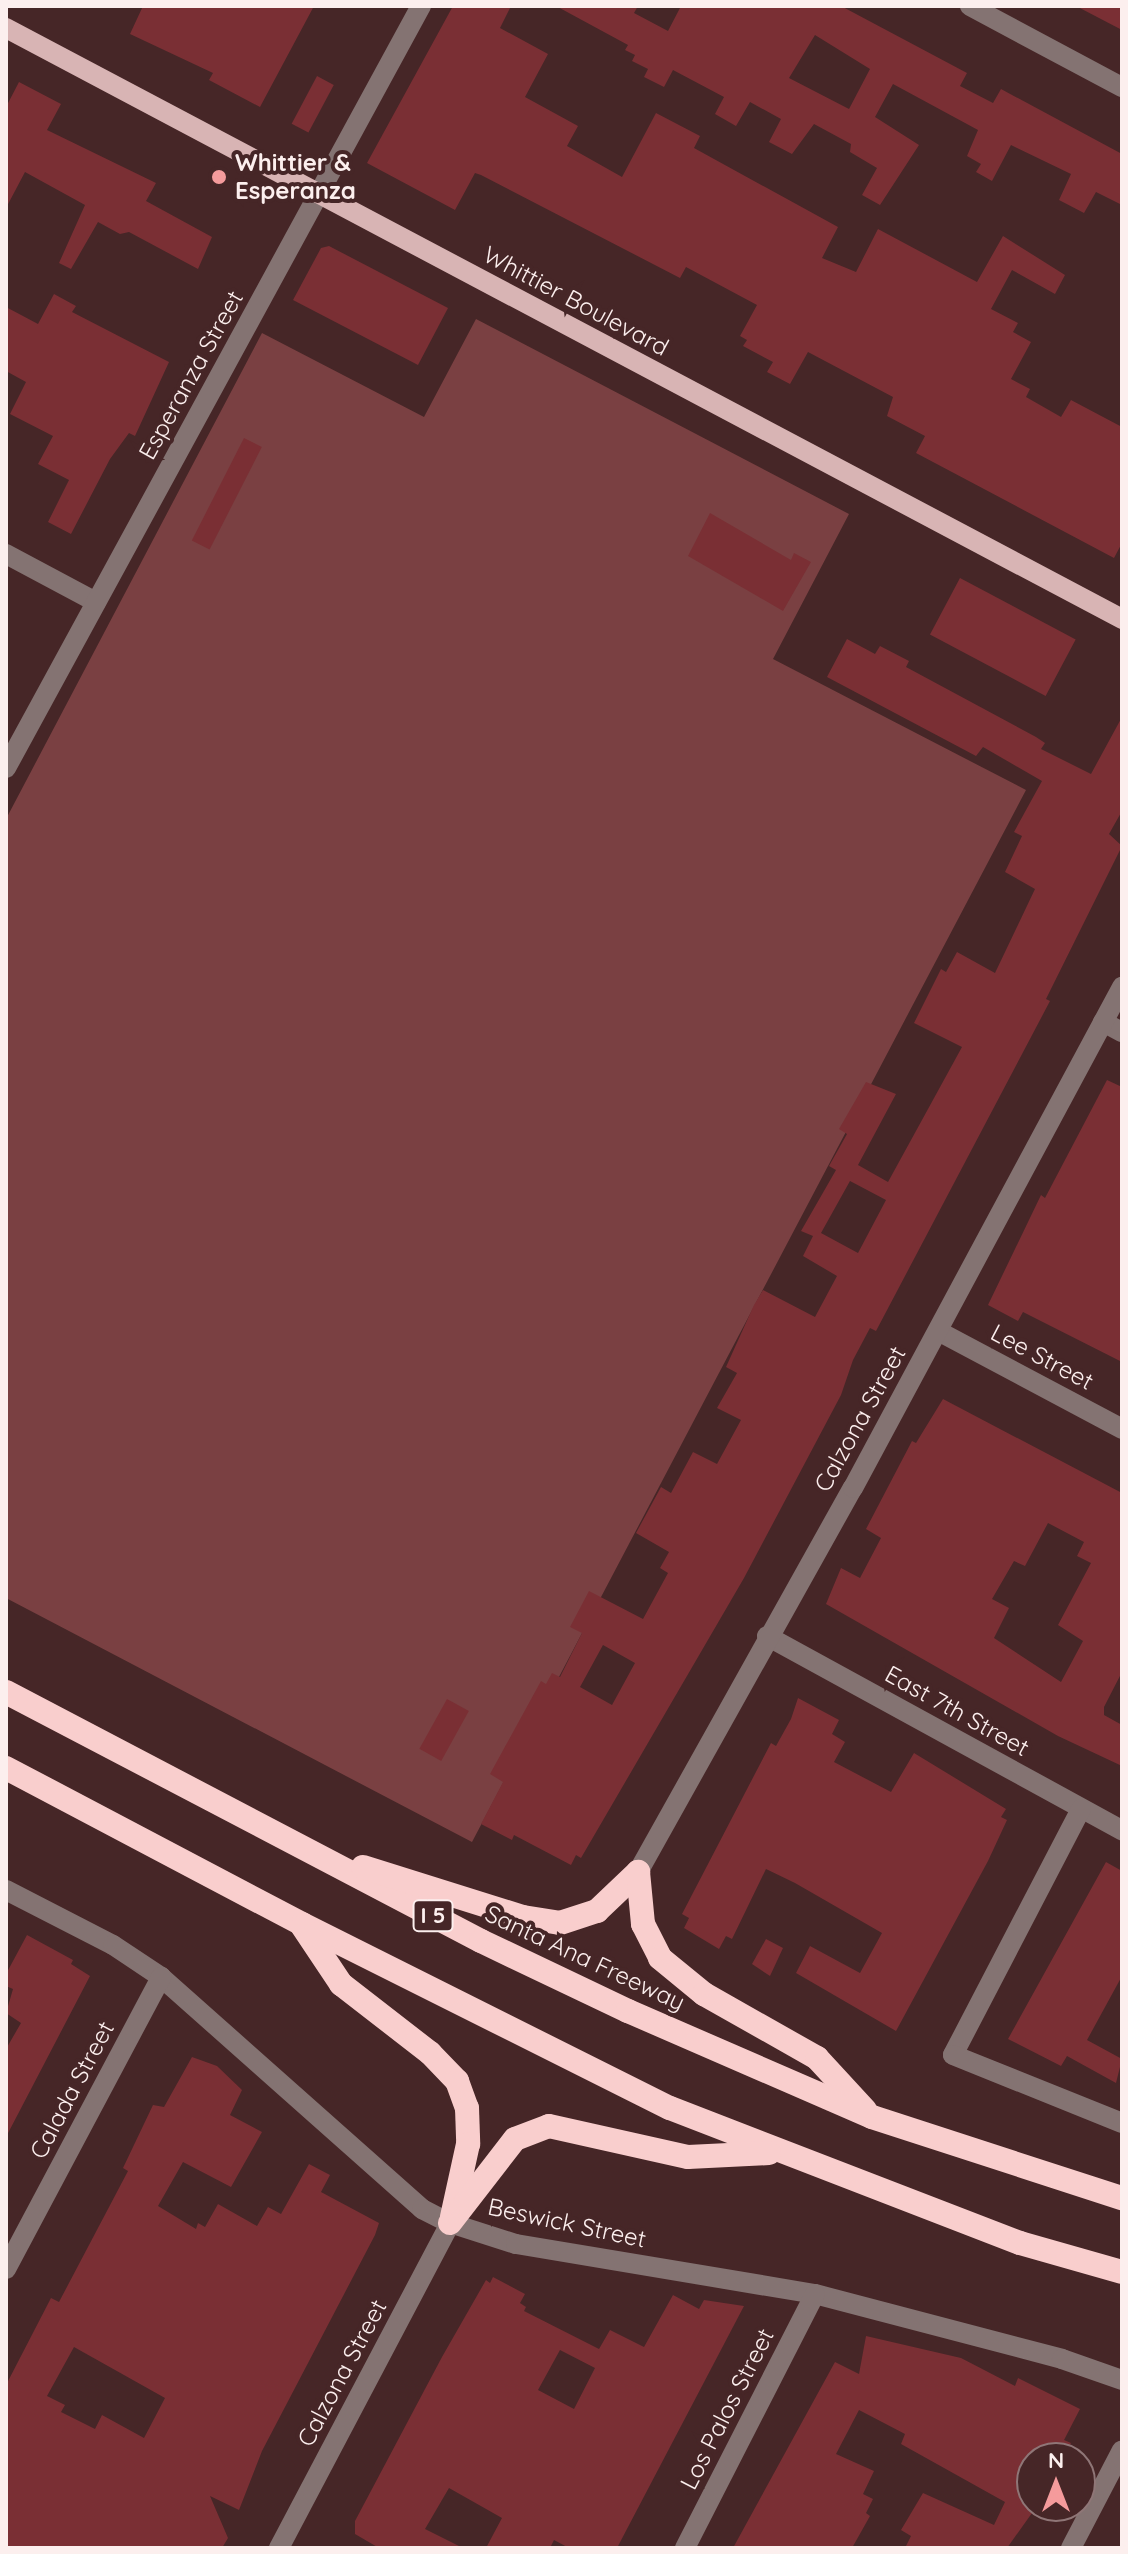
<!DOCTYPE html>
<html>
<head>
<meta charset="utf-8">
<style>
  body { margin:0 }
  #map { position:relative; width:1128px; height:2554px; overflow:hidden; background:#462627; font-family:Quicksand,sans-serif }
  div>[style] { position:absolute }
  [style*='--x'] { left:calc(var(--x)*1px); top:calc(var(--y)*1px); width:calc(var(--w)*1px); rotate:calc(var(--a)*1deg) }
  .green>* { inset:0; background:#7a4042 }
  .building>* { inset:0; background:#7a2f34; transform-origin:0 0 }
  .minor>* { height:20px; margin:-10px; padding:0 10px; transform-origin:10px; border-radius:10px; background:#847372 }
  .major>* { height:20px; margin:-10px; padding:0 10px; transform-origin:10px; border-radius:10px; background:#d8b4b4 }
  .highway>* { height:24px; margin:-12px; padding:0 12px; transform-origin:12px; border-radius:12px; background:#f9cecd }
  .dots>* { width:22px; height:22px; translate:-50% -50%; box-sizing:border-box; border:4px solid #462627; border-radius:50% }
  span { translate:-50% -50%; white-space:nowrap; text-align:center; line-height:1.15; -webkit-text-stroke:8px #462627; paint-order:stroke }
  .shield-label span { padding:2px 6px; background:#462627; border:2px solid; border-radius:6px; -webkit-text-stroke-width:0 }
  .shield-label { font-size:22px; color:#fcefee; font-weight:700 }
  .poi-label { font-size:24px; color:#fcefee; font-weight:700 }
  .left { translate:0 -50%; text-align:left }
  .street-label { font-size:24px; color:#fcefee }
  .frame { position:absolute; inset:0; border:8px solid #fcefee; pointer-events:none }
  .north { position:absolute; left:1016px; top:2442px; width:80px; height:80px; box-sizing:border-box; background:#462627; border:2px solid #8f7677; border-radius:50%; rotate:0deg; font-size:22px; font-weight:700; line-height:32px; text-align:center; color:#fcefee }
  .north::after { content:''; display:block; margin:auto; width:28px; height:36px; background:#f59b9c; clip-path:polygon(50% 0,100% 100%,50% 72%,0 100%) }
</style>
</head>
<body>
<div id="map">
  <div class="green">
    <div style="clip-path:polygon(476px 319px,849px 514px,773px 659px,1026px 790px,472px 1842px,6px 1598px,6px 819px,262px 333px,424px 417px)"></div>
  </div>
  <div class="building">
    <div style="clip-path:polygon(143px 6px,314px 6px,260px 107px,209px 80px,213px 73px,130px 34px)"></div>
    <div style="clip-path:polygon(453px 6px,511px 6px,500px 28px,548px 54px,525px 97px,578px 126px,567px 146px,622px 177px,656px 113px,700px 136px,694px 148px,838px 227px,822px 258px,856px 272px,878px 229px,977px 282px,1003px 236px,1065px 275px,1055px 294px,1012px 270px,991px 309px,1018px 323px,1013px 332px,1031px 342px,1011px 379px,1030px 389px,1026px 397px,1061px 417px,1071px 400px,1122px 427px,1122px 543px,1114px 558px,916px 453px,925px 436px,887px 416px,893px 397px,808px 352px,790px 384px,767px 372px,773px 362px,743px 346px,747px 340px,740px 336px,757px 305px,686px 267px,680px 278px,481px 175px,475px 173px,455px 210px,367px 163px)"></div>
    <div style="clip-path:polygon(evenodd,556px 6px,638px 6px,634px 13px,668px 31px,681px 6px,841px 6px,967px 73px,960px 86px,993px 103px,1001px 89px,1122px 154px,1122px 205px,1096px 192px,1084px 213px,1059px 200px,1071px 174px,1011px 145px,992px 181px,976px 172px,981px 164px,967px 156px,978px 130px,893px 84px,875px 117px,919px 145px,880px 205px,862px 195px,877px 168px,850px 152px,851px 144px,814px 124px,792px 154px,769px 142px,781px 119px,750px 102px,736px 126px,715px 114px,724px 97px,673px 70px,664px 87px,644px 77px,648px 69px,632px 61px,635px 55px,625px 50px,628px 45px,556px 6px,815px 35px,870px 69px,849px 109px,789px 78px,815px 35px)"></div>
    <div style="clip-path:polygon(1076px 6px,1122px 6px,1122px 30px)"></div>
    <div style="left:317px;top:76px;width:19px;height:54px;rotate:28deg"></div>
    <div style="clip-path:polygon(19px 82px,61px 104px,47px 130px,156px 183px,146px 201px,212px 237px,198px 269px,129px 232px,120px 234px,98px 222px,71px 269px,59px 263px,85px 205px,25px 172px,6px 208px,6px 107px)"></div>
    <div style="clip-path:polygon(329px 246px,448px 308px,418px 365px,293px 300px,321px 248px)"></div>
    <div style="clip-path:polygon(54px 294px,76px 306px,72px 312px,169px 362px,135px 436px,129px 433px,110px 459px,71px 534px,48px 522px,69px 480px,38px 464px,53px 436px,10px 414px,26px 382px,6px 371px,6px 307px,38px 324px)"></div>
    <div style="left:244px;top:438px;width:20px;height:115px;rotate:27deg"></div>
    <div style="clip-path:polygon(710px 513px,791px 560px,794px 553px,811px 562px,783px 611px,688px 556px)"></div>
    <div style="left:960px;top:578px;width:131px;height:64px;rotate:28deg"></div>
    <div style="clip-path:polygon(evenodd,847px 639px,875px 654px,880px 646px,909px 661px,906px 667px,1036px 737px,1045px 743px,1041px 749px,1091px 774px,1122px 717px,1122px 811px,1109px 834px,1122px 846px,1046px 999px,1050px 1001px,1040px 1020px,876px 1331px,870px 1328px,853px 1360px,841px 1395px,744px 1578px,581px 1858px,576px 1855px,571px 1865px,514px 1835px,512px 1840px,481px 1824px,503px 1782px,490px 1774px,541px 1681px,546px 1684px,552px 1673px,560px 1677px,582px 1633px,570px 1627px,589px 1591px,643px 1619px,668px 1573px,660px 1568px,669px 1552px,636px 1533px,661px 1487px,671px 1493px,693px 1452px,717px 1464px,741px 1420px,717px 1408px,737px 1373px,726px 1367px,754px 1305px,763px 1290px,815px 1317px,837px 1276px,803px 1256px,813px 1236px,801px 1231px,836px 1170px,829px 1166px,847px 1134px,839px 1129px,866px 1082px,896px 1094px,858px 1165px,888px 1182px,962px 1047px,914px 1023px,941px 969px,946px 972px,957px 952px,995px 973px,1035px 889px,1005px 872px,1022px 836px,1014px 832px,1042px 781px,983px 747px,976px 756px,827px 677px,847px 639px,850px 1181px,886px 1200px,858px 1253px,821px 1233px,850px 1181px,847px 639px,603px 1645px,635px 1663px,612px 1705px,580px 1687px,603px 1645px)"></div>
    <div style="clip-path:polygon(1107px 1080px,1122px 1087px,1122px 1362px,1023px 1312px,1018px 1321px,988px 1305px,1041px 1195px,1045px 1198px)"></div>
    <div style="clip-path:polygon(evenodd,943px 1399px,1122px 1493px,1122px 1672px,1104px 1707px,1104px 1715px,1122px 1725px,1122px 1766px,1058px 1736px,826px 1604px,841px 1568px,860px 1578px,881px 1538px,866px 1529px,912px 1441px,916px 1443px,943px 1399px,1048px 1523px,1084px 1542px,1077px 1556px,1091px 1563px,1058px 1625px,1083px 1641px,1061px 1682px,994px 1638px,1009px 1608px,992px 1599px,1014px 1561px,1025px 1566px,1048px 1523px)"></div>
    <div style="clip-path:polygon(798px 1698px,839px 1720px,832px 1734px,845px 1742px,834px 1762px,891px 1792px,914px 1753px,1006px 1809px,1001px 1817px,1007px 1820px,988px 1861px,896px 2031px,796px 1973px,810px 1946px,860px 1973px,882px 1933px,795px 1883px,766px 1869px,732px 1939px,726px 1936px,719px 1949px,684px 1928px,689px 1918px,682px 1914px,771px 1743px,776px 1746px,791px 1719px)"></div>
    <div style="left:447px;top:1699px;width:25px;height:57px;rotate:29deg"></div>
    <div style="clip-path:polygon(1106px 1862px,1122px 1871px,1122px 1976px,1087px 2040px,1122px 2059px,1116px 2083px,1067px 2056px,1061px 2066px,1008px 2039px)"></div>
    <div style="clip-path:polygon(27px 1935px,73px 1960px,71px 1964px,90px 1976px,6px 2137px,6px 2049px,21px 2023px,6px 2013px,13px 1989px,6px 1986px,6px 1974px)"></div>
    <div style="clip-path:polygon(766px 1939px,783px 1948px,770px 1976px,752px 1964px)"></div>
    <div style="clip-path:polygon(evenodd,192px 2057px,217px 2066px,242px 2090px,230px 2115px,262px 2132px,231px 2187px,183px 2162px,158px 2206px,196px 2229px,198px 2223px,205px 2227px,218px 2204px,257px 2226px,268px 2207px,281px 2214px,309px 2164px,330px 2175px,321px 2192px,379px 2223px,375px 2235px,262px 2451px,239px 2510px,210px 2496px,228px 2538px,222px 2548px,6px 2548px,6px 2385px,51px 2298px,59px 2302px,128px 2171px,123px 2168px,153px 2105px,164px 2107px,192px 2057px,74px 2347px,165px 2398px,144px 2438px,102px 2415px,95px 2429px,61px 2412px,65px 2405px,47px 2396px,74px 2347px)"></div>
    <div style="clip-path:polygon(evenodd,493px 2277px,525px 2294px,520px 2303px,526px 2307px,524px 2311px,599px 2349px,610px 2330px,644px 2347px,673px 2295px,699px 2309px,704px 2300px,744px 2306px,617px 2548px,569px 2548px,554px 2540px,550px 2548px,486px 2548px,502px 2518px,449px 2488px,425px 2529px,463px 2548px,379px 2548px,355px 2534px,355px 2521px,442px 2357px,486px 2280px,490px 2283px,493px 2277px,560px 2350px,595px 2368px,574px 2409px,538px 2390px,560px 2350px)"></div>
    <div style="clip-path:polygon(866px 2336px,961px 2358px,1015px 2386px,1018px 2378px,1080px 2409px,1064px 2440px,1071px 2443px,1063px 2458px,1032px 2458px,1032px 2513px,1007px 2548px,905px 2548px,911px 2536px,901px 2530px,923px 2493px,994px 2525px,1005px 2502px,901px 2444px,905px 2434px,859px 2410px,836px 2454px,874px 2471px,863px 2494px,873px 2499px,866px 2513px,870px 2516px,852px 2548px,733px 2548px,835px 2362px,859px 2374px)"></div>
  </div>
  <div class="minor">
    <div style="--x:970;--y:6;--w:172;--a:28.1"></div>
    <div style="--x:6;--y:554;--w:102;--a:28.1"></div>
    <div style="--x:6;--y:768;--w:868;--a:-61.43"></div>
    <div style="--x:1103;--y:1022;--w:21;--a:28"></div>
    <div style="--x:938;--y:1331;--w:208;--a:28"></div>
    <div style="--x:767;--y:1636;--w:405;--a:28.7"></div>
    <div style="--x:1081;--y:1809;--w:277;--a:117.5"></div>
    <div style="--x:953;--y:2055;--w:182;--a:21.9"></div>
    <div style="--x:638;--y:1872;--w:440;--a:-60.8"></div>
    <div style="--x:853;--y:1488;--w:569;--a:-61.77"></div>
    <div style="--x:6;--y:1890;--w:120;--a:27.2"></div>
    <div style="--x:113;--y:1945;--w:58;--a:33.7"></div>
    <div style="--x:161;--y:1977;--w:349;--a:41.6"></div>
    <div style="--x:422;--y:2209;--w:31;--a:27"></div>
    <div style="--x:450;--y:2223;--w:69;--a:17.7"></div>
    <div style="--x:516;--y:2244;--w:303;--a:9.5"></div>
    <div style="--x:815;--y:2294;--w:255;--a:14.7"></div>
    <div style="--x:1062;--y:2359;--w:64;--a:19.3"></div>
    <div style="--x:6;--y:2269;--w:331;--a:-62"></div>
    <div style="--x:279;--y:2548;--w:367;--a:-62.2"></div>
    <div style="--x:685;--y:2548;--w:285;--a:-62.9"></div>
    <div style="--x:1071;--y:2548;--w:110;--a:-62.5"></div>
  </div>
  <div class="major">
    <div style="--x:6;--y:28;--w:1263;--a:27.9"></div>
  </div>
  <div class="highway">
    <div style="--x:6;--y:1692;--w:536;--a:27.66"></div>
    <div style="--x:481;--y:1941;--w:163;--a:25.5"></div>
    <div style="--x:628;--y:2011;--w:266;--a:23.5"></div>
    <div style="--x:872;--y:2117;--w:263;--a:18"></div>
    <div style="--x:6;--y:1768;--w:335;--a:27.8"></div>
    <div style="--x:302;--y:1924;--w:411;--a:26.6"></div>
    <div style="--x:670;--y:2108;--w:375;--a:21.1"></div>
    <div style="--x:1020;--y:2243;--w:106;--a:15.9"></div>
    <div style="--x:363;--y:1867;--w:168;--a:17.4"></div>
    <div style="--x:523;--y:1917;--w:37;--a:9"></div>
    <div style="--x:560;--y:1923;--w:39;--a:-18"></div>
    <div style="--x:597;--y:1911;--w:57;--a:-43.6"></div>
    <div style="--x:638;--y:1872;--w:52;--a:84.5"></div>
    <div style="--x:643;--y:1924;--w:38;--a:63"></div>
    <div style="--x:660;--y:1958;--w:57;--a:39.3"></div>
    <div style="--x:704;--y:1994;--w:130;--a:29.5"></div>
    <div style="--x:817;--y:2058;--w:71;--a:47.3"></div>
    <div style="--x:303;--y:1927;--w:69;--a:56.3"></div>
    <div style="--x:341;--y:1984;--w:113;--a:37.8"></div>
    <div style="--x:430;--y:2053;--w:39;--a:46"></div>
    <div style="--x:457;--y:2081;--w:29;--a:70"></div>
    <div style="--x:467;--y:2108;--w:36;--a:88"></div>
    <div style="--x:468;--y:2144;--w:75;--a:102.4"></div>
    <div style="--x:450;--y:2223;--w:106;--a:-52.3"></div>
    <div style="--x:515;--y:2139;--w:36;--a:-21"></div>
    <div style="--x:549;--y:2126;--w:142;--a:12.6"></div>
    <div style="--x:688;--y:2157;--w:81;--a:-2.8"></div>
  </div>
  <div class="dots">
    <div style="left:219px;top:177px;background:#f59b9c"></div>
  </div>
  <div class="shield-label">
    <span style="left:433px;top:1916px">I 5</span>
  </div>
  <div class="poi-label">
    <span class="left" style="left:235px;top:177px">Whittier &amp;<br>Esperanza</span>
  </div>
  <div class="street-label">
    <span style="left:576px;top:301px;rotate:28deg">Whittier Boulevard</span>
    <span style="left:191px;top:375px;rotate:-61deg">Esperanza Street</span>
    <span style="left:1042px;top:1357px;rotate:28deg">Lee Street</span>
    <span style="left:860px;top:1419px;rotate:-61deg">Calzona Street</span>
    <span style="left:957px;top:1711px;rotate:29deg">East 7th Street</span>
    <span style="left:585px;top:1958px;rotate:25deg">Santa Ana Freeway</span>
    <span style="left:72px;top:2090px;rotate:-62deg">Calada Street</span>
    <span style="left:567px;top:2223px;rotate:12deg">Beswick Street</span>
    <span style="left:342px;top:2373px;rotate:-62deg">Calzona Street</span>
    <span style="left:727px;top:2409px;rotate:-63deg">Los Palos Street</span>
  </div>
  <div class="frame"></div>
  <div class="north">N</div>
</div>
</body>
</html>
